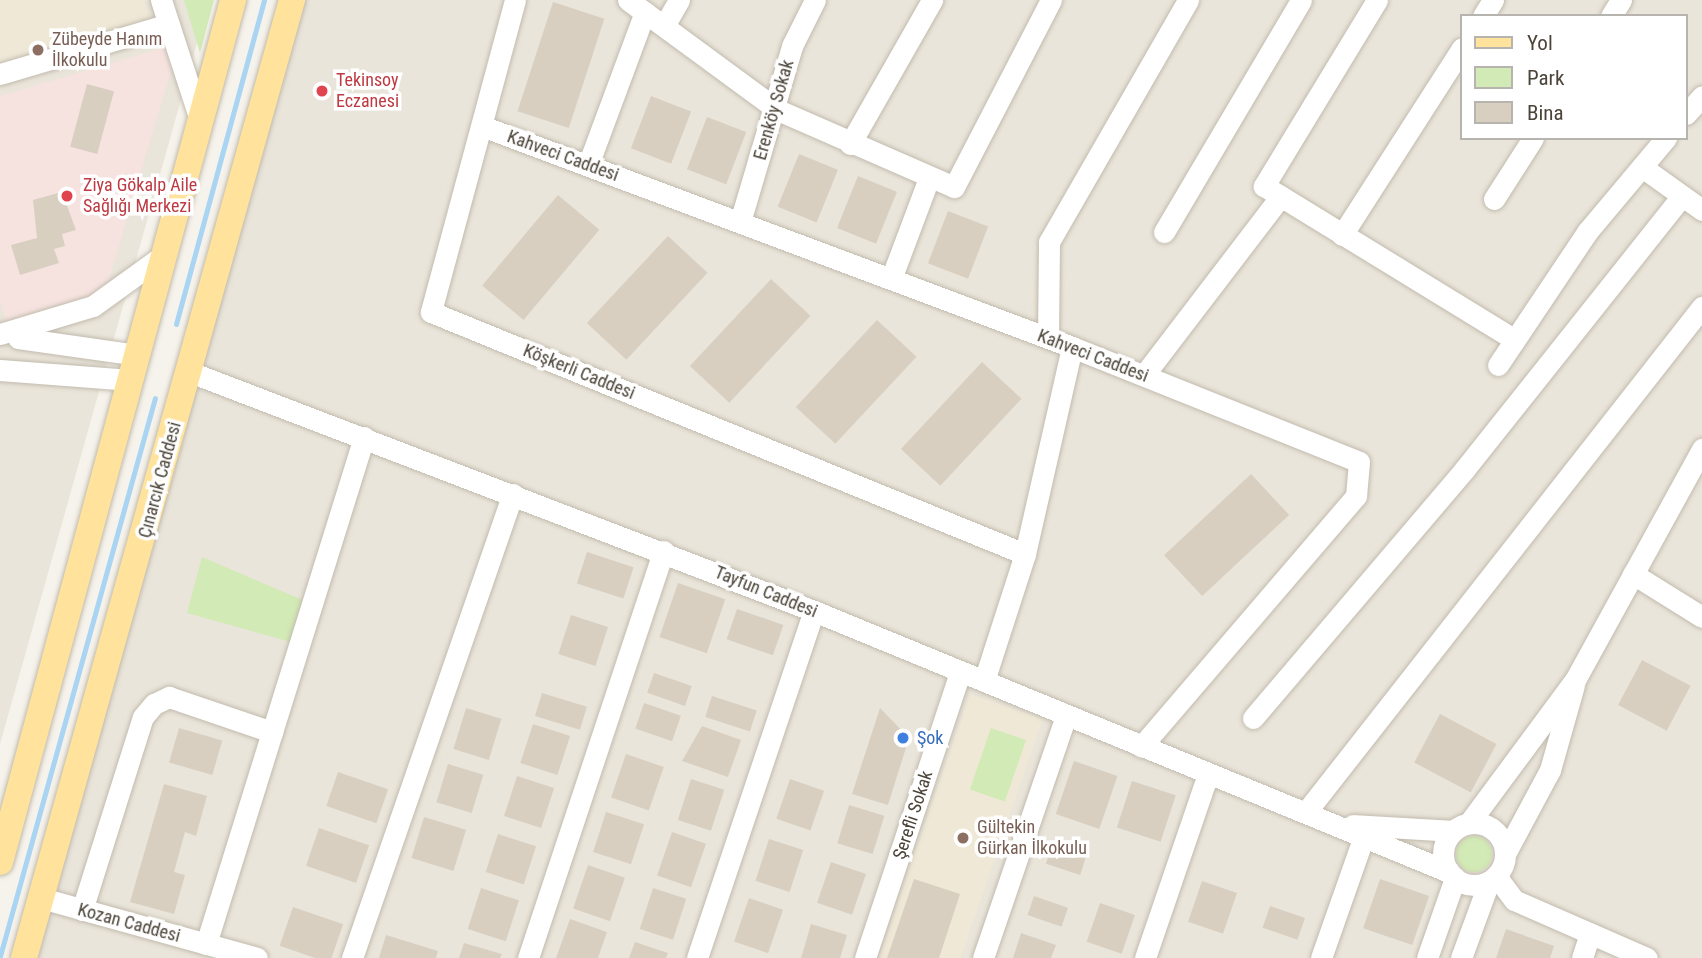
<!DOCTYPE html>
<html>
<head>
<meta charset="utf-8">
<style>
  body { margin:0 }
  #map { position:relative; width:1702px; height:958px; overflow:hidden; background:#f6f3ec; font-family:"Roboto Condensed",sans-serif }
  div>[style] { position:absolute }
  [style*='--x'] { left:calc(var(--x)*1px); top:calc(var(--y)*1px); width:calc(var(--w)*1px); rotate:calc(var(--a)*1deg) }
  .residential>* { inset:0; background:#eae5da }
  .education>* { inset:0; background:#efe8d6; transform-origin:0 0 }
  .medical>* { inset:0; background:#f6e3e0 }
  .green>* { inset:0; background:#d2eab5; transform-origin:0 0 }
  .round { border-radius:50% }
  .stream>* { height:5px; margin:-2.5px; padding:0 2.5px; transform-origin:2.5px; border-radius:2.5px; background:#a9d4f2 }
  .building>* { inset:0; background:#d8cfc1; transform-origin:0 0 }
  .roads { filter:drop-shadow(0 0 2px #c2bbae) drop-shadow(0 0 2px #c2bbae) }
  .minor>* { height:21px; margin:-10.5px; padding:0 10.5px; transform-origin:10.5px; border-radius:10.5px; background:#fff }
  .minor>.ring { margin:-10.5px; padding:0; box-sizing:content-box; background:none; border:21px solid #fff; border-radius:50% }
  .major>* { height:26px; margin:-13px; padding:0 13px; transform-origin:13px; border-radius:13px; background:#ffe39c }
  .dots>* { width:19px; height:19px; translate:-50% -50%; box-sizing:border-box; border:4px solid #fff; border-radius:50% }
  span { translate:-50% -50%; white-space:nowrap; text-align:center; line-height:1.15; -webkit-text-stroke:7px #fff; paint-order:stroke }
  .education-label { font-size:18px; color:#785e54 }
  .left { translate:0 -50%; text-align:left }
  .health-label { font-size:18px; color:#be3a42 }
  .street-label { font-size:18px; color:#4b4439 }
  .shop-label { font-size:18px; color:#366cbe }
  .legend { position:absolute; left:1460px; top:14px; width:228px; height:126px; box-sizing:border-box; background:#fff; border:2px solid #b7b4b0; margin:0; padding:9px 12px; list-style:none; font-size:21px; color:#4b4439 }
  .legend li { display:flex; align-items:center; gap:14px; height:35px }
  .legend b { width:35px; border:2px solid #b7b4b0 }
</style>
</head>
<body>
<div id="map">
  <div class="residential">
    <div style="clip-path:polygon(0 0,209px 0,0 744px)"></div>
    <div style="clip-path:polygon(evenodd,303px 0,1702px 0,1702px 958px,33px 958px,303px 0,1462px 16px,1686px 16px,1686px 138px,1462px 138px,1462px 16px)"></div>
  </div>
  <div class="education">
    <div style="clip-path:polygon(0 0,144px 0,152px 28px,0 72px)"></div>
    <div style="left:970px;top:694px;width:77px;height:278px;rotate:19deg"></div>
  </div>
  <div class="medical">
    <div style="clip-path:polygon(166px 47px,172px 67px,104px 295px,7px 324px,0 299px,0 96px)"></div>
  </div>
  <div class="green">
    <div style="clip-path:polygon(184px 0,214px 0,200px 53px)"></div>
    <div style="clip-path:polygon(202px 557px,307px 602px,294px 643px,187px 613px)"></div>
    <div style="left:991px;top:728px;width:37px;height:65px;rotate:19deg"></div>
    <div class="round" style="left:1456px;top:836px;width:36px;height:36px"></div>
  </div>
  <div class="stream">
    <div style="--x:176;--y:324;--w:336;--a:-74.8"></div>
    <div style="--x:0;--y:956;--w:579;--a:-74.48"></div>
  </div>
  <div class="building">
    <div style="left:553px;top:2px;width:54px;height:115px;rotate:18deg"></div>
    <div style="left:87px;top:84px;width:28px;height:65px;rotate:15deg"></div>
    <div style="left:651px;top:96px;width:43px;height:56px;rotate:21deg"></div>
    <div style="left:707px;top:117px;width:42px;height:56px;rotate:21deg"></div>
    <div style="left:799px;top:154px;width:42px;height:57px;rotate:22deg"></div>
    <div style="left:858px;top:176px;width:42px;height:56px;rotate:22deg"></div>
    <div style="clip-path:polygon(62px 192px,76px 230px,62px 234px,65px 246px,54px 249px,59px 263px,20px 275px,11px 245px,37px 238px,33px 200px)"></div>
    <div style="left:558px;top:195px;width:54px;height:118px;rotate:40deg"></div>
    <div style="left:948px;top:211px;width:43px;height:56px;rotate:21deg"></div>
    <div style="left:668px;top:236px;width:54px;height:119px;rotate:43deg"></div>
    <div style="left:771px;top:279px;width:54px;height:119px;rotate:43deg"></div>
    <div style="left:877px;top:320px;width:54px;height:119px;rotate:43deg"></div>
    <div style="left:982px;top:362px;width:54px;height:119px;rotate:43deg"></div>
    <div style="left:1251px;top:474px;width:56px;height:119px;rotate:47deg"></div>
    <div style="left:587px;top:552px;width:49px;height:33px;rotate:18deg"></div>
    <div style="left:678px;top:583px;width:50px;height:57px;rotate:19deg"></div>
    <div style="left:737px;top:609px;width:49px;height:32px;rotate:19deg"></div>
    <div style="left:571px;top:615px;width:39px;height:41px;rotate:18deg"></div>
    <div style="left:1642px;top:660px;width:55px;height:51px;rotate:28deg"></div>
    <div style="left:654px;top:673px;width:40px;height:21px;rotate:19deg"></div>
    <div style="left:542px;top:693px;width:47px;height:24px;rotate:17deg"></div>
    <div style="left:712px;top:696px;width:47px;height:22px;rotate:18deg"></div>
    <div style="left:644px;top:703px;width:39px;height:27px;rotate:19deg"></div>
    <div style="left:466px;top:708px;width:37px;height:43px;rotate:17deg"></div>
    <div style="clip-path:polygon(880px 708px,909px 738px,888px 805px,852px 794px)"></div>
    <div style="left:1440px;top:714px;width:64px;height:55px;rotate:28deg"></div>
    <div style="left:533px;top:724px;width:39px;height:41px;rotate:18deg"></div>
    <div style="clip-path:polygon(702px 726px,741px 740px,728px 777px,682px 761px)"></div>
    <div style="left:179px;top:728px;width:45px;height:36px;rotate:16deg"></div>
    <div style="left:626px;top:754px;width:40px;height:46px;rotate:19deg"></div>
    <div style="left:1074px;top:761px;width:46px;height:56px;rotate:19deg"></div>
    <div style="left:448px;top:764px;width:37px;height:40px;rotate:17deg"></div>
    <div style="left:338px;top:772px;width:53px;height:36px;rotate:19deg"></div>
    <div style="left:517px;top:776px;width:39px;height:42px;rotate:18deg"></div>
    <div style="left:691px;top:779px;width:35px;height:43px;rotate:18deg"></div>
    <div style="left:790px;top:779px;width:36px;height:42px;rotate:19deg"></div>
    <div style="left:1132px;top:781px;width:46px;height:49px;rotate:18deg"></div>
    <div style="clip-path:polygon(164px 784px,207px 796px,196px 836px,185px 832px,174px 872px,185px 875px,174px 914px,130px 902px)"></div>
    <div style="left:849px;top:805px;width:37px;height:40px;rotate:17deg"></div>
    <div style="left:606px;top:812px;width:40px;height:42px;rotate:18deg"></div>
    <div style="left:424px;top:817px;width:44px;height:43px;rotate:17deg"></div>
    <div style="left:319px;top:828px;width:53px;height:40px;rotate:19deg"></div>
    <div style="left:672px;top:832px;width:36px;height:46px;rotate:19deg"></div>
    <div style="left:498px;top:834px;width:40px;height:40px;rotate:18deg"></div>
    <div style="left:769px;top:839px;width:36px;height:44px;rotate:18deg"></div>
    <div style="left:1053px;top:842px;width:36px;height:23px;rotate:18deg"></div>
    <div style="left:831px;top:862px;width:37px;height:43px;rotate:19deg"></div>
    <div style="left:588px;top:865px;width:39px;height:46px;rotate:19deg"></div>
    <div style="clip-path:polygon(914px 879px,960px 894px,939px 958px,887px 958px)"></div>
    <div style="left:1380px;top:879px;width:52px;height:52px;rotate:19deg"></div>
    <div style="left:1202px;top:881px;width:37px;height:43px;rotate:19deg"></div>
    <div style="left:481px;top:888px;width:40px;height:43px;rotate:18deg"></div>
    <div style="left:653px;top:888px;width:35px;height:43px;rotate:18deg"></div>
    <div style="left:1034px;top:896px;width:36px;height:20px;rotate:19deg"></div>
    <div style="left:749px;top:898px;width:36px;height:46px;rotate:19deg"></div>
    <div style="left:1100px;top:903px;width:37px;height:41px;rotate:19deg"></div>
    <div style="left:1270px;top:906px;width:37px;height:23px;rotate:19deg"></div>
    <div style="left:293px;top:907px;width:53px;height:41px;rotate:19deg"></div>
    <div style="clip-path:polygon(570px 919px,607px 932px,598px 958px,556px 958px)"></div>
    <div style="clip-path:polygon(811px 924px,847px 935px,840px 958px,801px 958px)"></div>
    <div style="clip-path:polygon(1506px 929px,1554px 946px,1550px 958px,1496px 958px)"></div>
    <div style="clip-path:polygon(1021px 933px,1056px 945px,1051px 958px,1013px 958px)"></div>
    <div style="clip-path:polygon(386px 935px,438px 951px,436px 958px,379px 958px)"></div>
    <div style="clip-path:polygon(635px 942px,668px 953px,666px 958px,629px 958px)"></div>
    <div style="clip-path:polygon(464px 943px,502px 954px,500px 958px,459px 958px)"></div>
  </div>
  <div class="roads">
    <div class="minor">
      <div style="--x:161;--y:0;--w:126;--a:72"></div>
      <div style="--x:515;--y:0;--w:323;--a:105.1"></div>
      <div style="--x:431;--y:312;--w:641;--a:22.17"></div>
      <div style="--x:628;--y:0;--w:186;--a:36.3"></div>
      <div style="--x:778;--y:110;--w:192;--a:23.6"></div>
      <div style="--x:954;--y:187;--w:211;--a:-62.6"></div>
      <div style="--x:1377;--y:0;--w:218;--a:121.3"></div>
      <div style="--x:1264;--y:186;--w:294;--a:31.5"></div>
      <div style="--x:1483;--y:16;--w:19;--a:-58"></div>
      <div style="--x:1611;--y:16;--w:19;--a:-58"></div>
      <div style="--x:664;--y:26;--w:30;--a:-60"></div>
      <div style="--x:0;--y:74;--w:176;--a:-16.5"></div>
      <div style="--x:1686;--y:114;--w:24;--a:-48"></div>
      <div style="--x:482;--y:126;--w:630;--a:20.53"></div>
      <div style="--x:1072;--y:347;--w:309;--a:21.8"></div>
      <div style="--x:1359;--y:462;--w:34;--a:95"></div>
      <div style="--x:1356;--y:496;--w:330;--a:130.6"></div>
      <div style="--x:850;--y:144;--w:166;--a:-60.3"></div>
      <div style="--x:588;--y:165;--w:163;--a:-69.6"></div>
      <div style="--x:1642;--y:167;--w:74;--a:35.6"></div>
      <div style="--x:1494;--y:199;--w:72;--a:-57.4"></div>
      <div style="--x:740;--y:222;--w:184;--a:-73.5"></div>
      <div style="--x:792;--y:46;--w:51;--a:-63.4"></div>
      <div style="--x:1164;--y:232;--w:269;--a:-59.4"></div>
      <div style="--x:1342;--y:235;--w:222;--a:-57.3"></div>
      <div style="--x:891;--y:279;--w:108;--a:-69.4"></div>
      <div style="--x:0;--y:334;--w:97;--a:-16.8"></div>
      <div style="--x:93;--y:306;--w:85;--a:-35.9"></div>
      <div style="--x:18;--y:338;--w:120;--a:8.1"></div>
      <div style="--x:1048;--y:338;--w:96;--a:-89.4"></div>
      <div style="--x:1049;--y:242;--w:279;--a:-60.1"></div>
      <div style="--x:1498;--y:365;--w:160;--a:-56.2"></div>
      <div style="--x:1587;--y:232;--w:123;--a:-50"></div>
      <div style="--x:0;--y:370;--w:131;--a:4.4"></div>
      <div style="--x:190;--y:372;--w:668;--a:20.96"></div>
      <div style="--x:814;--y:611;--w:687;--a:22.34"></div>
      <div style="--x:1144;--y:375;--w:225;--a:-52.6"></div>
      <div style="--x:1633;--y:574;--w:81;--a:31.9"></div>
      <div style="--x:984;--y:681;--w:133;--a:-72.1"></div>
      <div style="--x:1025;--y:554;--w:212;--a:-77.2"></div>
      <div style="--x:1253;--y:718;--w:326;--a:-49.6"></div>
      <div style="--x:1464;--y:470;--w:350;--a:-51.5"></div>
      <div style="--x:1306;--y:812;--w:642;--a:-51.9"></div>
      <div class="ring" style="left:1443px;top:823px;width:41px;height:41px"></div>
      <div style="--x:1469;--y:823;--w:178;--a:-53.5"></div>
      <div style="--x:1575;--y:680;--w:264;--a:-61.2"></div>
      <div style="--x:1353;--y:825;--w:100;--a:3.4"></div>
      <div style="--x:1506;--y:852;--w:93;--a:-61.8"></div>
      <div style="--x:1550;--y:770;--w:88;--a:-74.2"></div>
      <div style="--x:1496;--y:876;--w:30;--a:53"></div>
      <div style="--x:1514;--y:900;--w:145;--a:23.6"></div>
      <div style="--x:41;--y:898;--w:224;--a:15.5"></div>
      <div style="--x:82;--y:910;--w:202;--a:-72.5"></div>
      <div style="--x:143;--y:717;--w:17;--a:-50"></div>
      <div style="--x:154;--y:704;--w:17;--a:-25"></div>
      <div style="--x:169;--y:697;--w:109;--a:18.8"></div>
      <div style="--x:206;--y:944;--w:531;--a:-72.69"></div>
      <div style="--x:352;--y:958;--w:491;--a:-70.9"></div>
      <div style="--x:528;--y:958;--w:429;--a:-71.6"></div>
      <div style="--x:697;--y:958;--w:366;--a:-71.4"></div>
      <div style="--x:865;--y:958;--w:301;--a:-71.6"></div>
      <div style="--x:983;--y:958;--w:256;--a:-71.1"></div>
      <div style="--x:1145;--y:958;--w:194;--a:-71.1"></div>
      <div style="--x:1321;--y:958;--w:129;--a:-70.6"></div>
      <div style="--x:1427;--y:958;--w:85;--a:-70.7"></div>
      <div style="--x:1461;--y:958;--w:81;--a:-69.8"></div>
      <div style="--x:1582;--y:958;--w:26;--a:-72"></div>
    </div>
    <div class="major">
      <div style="--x:0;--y:862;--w:893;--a:-74.87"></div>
      <div style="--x:24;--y:958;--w:995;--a:-74.37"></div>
    </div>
  </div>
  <div class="dots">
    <div style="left:38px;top:50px;background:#8d6e63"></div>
    <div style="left:322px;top:91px;background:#e0444e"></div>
    <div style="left:67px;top:196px;background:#e0444e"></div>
    <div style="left:903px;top:738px;background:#3f7fe0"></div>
    <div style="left:963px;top:838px;background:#8d6e63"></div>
  </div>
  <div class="education-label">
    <span class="left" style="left:52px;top:50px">Zübeyde Hanım<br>İlkokulu</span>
    <span class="left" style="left:977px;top:838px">Gültekin<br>Gürkan İlkokulu</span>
  </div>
  <div class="health-label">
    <span class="left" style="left:336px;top:91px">Tekinsoy<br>Eczanesi</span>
    <span class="left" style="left:83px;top:196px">Ziya Gökalp Aile<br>Sağlığı Merkezi</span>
  </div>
  <div class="street-label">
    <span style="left:774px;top:110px;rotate:-74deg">Erenköy Sokak</span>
    <span style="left:563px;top:156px;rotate:20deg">Kahveci Caddesi</span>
    <span style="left:1093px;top:356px;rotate:21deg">Kahveci Caddesi</span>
    <span style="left:579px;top:372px;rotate:22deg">Köşkerli Caddesi</span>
    <span style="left:160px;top:480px;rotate:-75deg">Çınarcık Caddesi</span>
    <span style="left:766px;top:592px;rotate:22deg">Tayfun Caddesi</span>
    <span style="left:913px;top:815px;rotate:-72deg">Şerefli Sokak</span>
    <span style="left:129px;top:923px;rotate:15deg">Kozan Caddesi</span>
  </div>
  <div class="shop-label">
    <span class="left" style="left:917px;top:738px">Şok</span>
  </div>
  <ul class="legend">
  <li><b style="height:9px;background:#ffe39c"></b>Yol</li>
  <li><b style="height:19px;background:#d2eab5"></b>Park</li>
  <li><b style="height:19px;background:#d8cfc1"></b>Bina</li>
  </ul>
</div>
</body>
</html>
